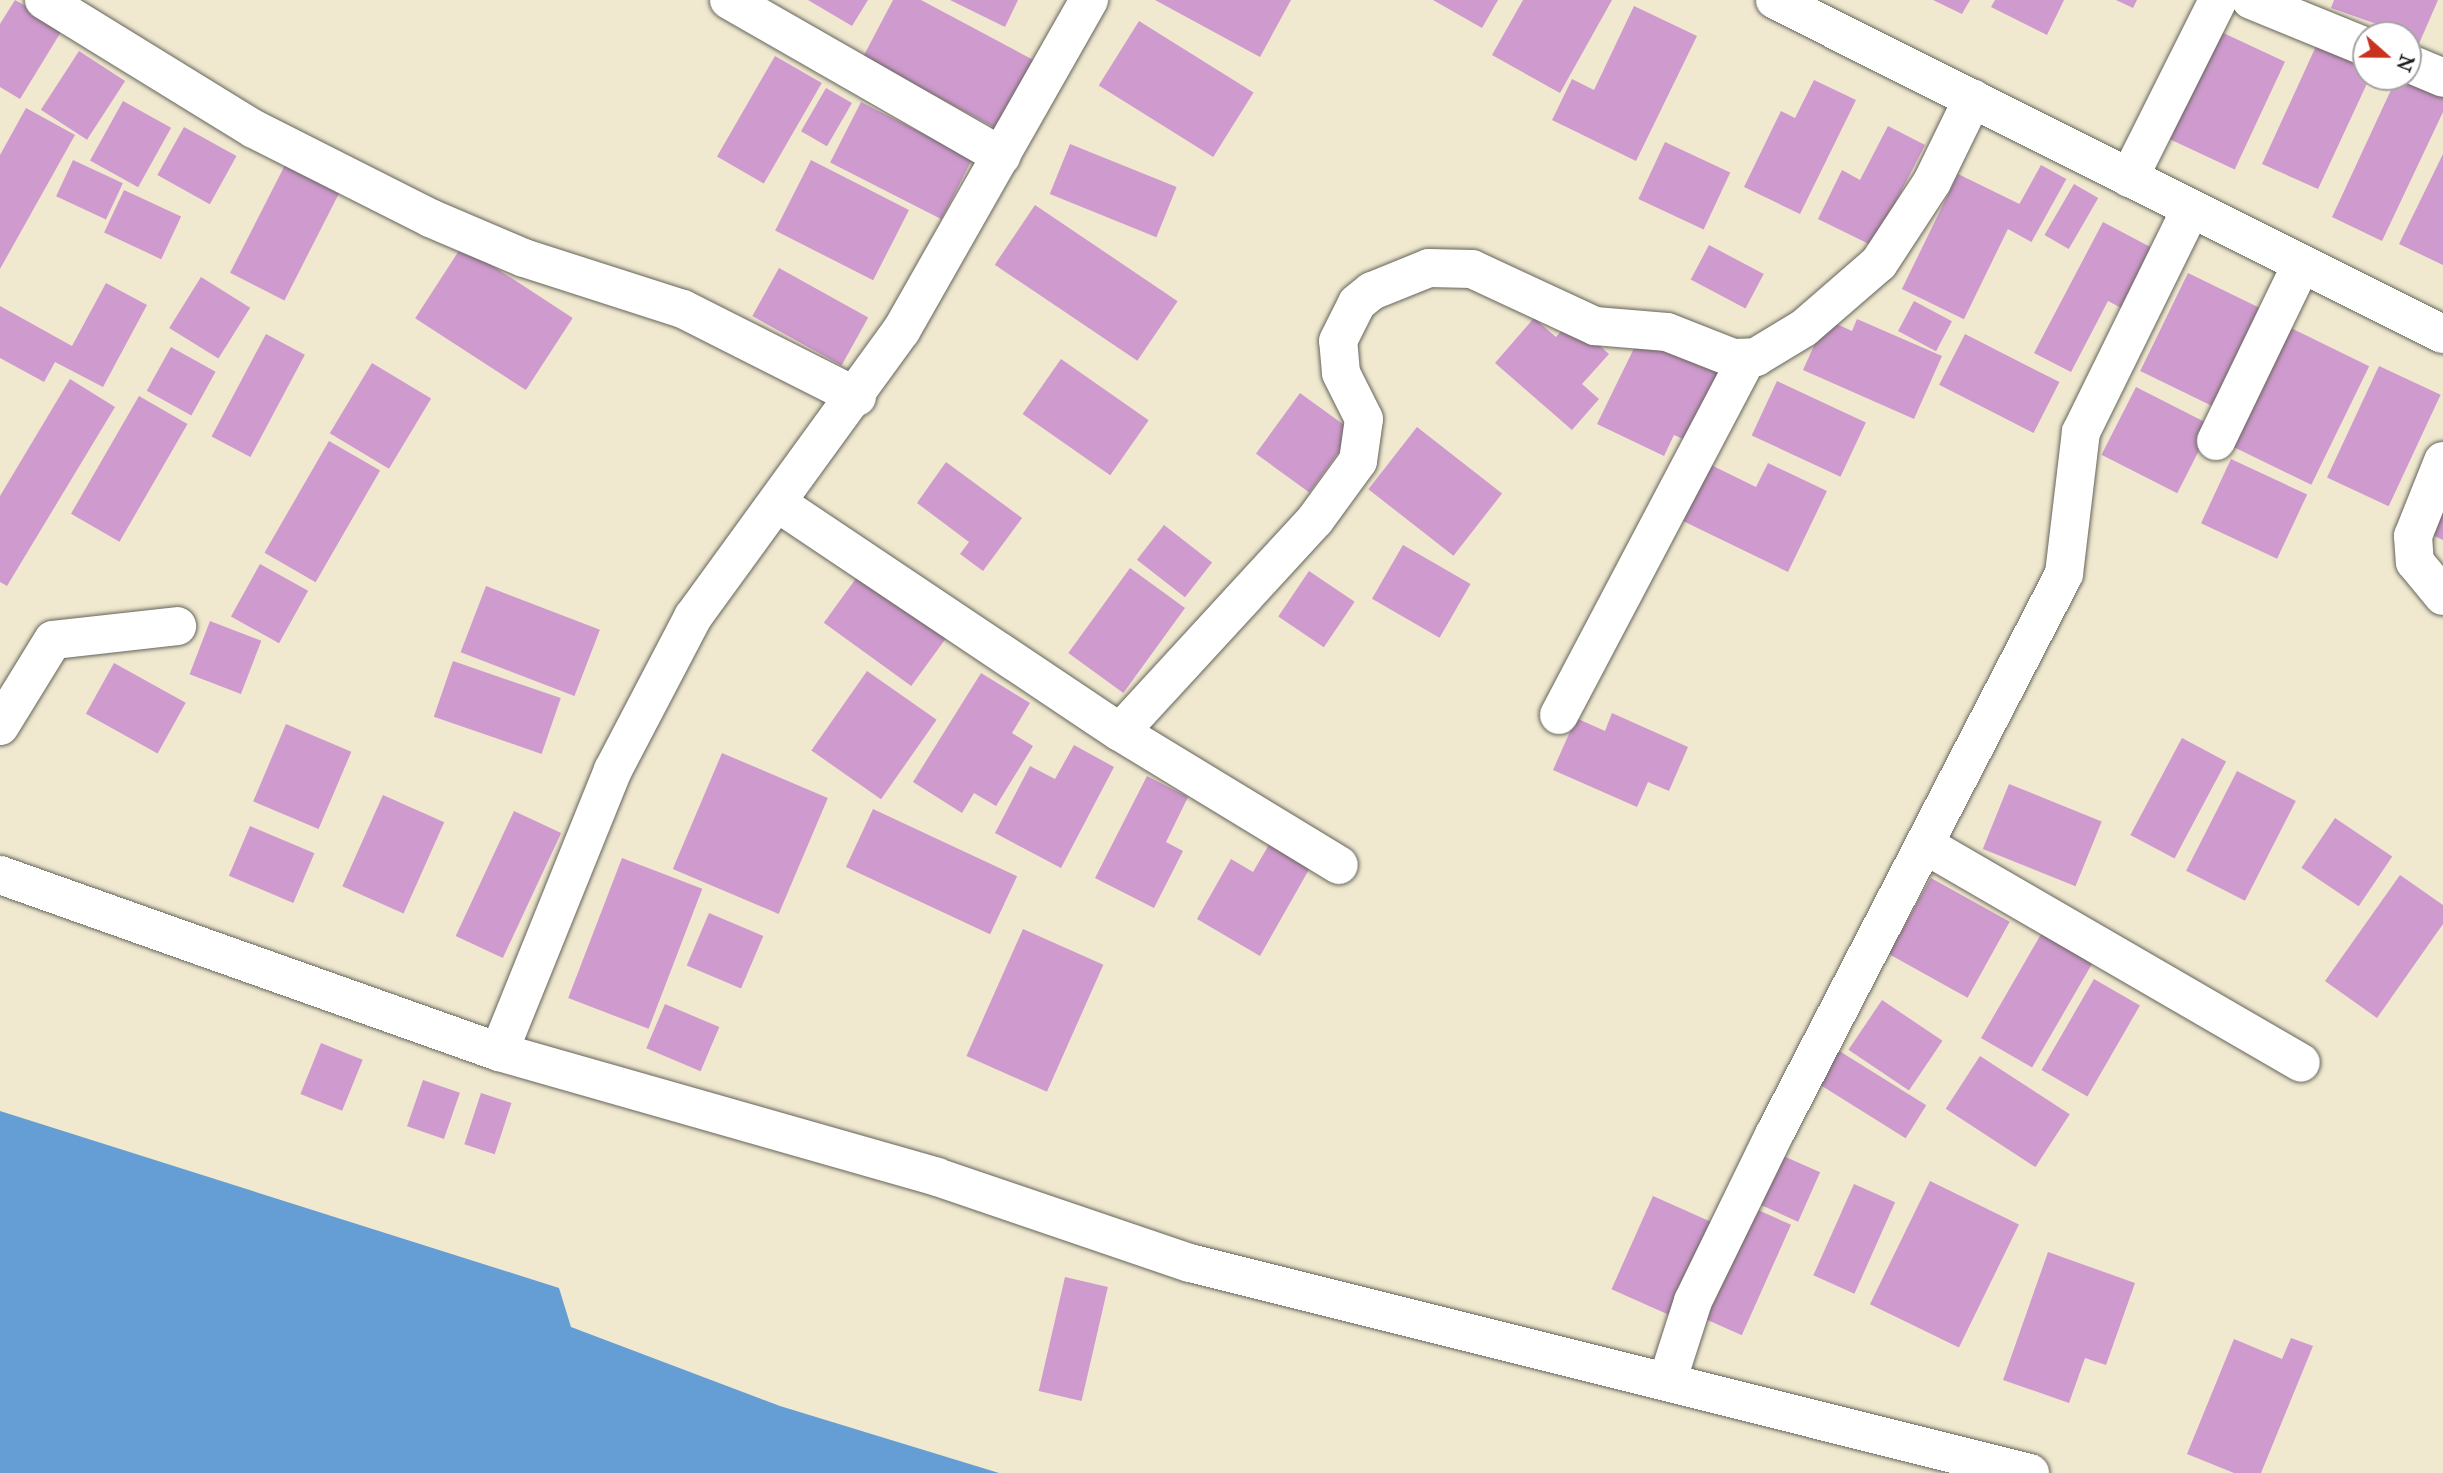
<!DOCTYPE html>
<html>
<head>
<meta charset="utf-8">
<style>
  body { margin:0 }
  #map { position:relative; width:2443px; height:1473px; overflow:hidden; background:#f0e9d0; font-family:"IM FELL Great Primer",serif }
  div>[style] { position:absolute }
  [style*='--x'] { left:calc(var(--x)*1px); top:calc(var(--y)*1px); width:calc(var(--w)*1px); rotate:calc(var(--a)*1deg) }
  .water>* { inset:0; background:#659ed4 }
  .building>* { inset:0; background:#cf9ace; transform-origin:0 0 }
  .roads { filter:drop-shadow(0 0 2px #66645b) drop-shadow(0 0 2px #66645b) }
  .street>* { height:38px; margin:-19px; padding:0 19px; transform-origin:19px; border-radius:19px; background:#fff }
  .highway>* { height:38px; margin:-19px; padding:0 19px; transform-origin:19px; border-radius:19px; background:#fff }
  span { translate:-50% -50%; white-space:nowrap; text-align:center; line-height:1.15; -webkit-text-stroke:5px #fff; paint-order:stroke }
  .north { position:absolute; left:2352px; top:21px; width:70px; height:70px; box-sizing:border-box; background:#fff; border:2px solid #a4a4a4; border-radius:50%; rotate:111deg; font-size:19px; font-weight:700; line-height:28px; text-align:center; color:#1c1c1c }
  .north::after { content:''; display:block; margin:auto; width:24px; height:32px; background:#c8321e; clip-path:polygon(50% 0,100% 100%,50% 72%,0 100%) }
</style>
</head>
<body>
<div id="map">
  <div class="water">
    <div style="clip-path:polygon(0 1111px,559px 1288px,571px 1327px,780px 1406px,999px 1473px,0 1473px)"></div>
  </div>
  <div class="building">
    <div style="clip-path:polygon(15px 0,64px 27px,20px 99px,0 87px,0 24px)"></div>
    <div style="clip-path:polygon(808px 0,868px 0,852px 26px)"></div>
    <div style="clip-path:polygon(893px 0,921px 0,1037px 62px,1001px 131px,863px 57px)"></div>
    <div style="clip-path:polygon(950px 0,1018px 0,1005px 27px)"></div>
    <div style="clip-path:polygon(1155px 0,1291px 0,1260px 57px)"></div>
    <div style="clip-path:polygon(1433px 0,1498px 0,1482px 28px)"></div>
    <div style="clip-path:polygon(1523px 0,1612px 0,1560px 93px,1492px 55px)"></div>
    <div style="clip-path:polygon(1933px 0,1970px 0,1962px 14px)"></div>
    <div style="clip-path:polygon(1995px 0,2064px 0,2047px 35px,1991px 7px)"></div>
    <div style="clip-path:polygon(2116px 0,2137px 0,2133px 8px)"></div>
    <div style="clip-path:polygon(2334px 0,2438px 0,2418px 46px,2408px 35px,2331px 8px)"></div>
    <div style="clip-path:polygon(1634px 6px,1697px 36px,1636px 161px,1552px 120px,1572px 79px,1594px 90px)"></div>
    <div style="left:1139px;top:21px;width:135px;height:76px;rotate:32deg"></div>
    <div style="left:2217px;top:30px;width:75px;height:119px;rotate:25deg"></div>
    <div style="clip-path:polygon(2317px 44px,2366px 67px,2370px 77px,2318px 189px,2262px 164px)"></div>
    <div style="left:79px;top:51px;width:55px;height:70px;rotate:33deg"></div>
    <div style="left:775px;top:56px;width:54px;height:116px;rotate:30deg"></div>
    <div style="clip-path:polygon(2397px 77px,2443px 94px,2443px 112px,2382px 241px,2332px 217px)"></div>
    <div style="clip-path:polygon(1814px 80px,1856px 100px,1800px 214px,1744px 187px,1781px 111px,1795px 118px)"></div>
    <div style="left:826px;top:88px;width:30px;height:50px;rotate:30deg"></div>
    <div style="left:123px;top:101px;width:55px;height:68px;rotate:29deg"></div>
    <div style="left:861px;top:102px;width:125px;height:68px;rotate:27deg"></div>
    <div style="clip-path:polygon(26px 108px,75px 135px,0 269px,0 155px)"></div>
    <div style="clip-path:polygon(1888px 126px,1925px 145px,1873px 246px,1818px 219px,1842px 170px,1860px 180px)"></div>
    <div style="left:184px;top:127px;width:60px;height:55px;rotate:29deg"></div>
    <div style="left:1665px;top:142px;width:72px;height:63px;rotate:25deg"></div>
    <div style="left:1070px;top:144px;width:115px;height:54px;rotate:22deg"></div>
    <div style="clip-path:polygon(2443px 154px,2443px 265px,2399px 244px)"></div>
    <div style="left:73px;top:160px;width:55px;height:40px;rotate:25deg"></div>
    <div style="left:811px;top:160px;width:110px;height:79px;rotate:27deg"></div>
    <div style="left:285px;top:165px;width:61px;height:121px;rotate:27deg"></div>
    <div style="left:2041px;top:165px;width:29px;height:72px;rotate:29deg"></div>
    <div style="left:1958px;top:174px;width:69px;height:128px;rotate:26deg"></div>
    <div style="left:2074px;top:184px;width:28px;height:59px;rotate:30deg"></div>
    <div style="left:124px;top:190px;width:63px;height:47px;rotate:25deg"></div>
    <div style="left:1035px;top:205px;width:172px;height:72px;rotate:34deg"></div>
    <div style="clip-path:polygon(2103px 222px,2156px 250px,2125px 310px,2108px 301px,2071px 372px,2034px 353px)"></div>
    <div style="left:1709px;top:245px;width:62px;height:39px;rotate:28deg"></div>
    <div style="left:462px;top:246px;width:132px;height:86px;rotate:33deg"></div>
    <div style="left:779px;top:268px;width:102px;height:55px;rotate:29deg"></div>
    <div style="left:2188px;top:273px;width:84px;height:109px;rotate:26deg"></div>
    <div style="left:201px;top:277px;width:58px;height:60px;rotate:32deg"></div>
    <div style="clip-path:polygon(106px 283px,147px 305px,103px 387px,55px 362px,44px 382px,0 358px,0 306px,72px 346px)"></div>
    <div style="left:1914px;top:301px;width:43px;height:34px;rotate:28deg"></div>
    <div style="clip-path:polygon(1534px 318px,1556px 337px,1571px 320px,1609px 354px,1582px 384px,1599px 399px,1572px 430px,1495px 363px)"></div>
    <div style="clip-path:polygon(1826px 319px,1852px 331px,1857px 319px,1942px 356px,1914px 419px,1803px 370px)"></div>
    <div style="left:2291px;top:328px;width:87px;height:132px;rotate:26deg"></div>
    <div style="left:266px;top:334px;width:44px;height:116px;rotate:28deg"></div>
    <div style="left:1965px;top:334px;width:106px;height:57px;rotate:27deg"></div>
    <div style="clip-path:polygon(1639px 338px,1728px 363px,1690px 442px,1674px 435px,1664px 456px,1597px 424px)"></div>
    <div style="left:171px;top:347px;width:51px;height:50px;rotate:29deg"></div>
    <div style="left:1061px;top:359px;width:107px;height:67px;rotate:35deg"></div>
    <div style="left:372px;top:363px;width:69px;height:82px;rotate:31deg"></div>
    <div style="left:2379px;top:366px;width:68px;height:123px;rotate:25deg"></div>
    <div style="clip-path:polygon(70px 379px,115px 407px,7px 586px,0 582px,0 496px)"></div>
    <div style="left:1777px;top:381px;width:98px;height:60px;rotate:25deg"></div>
    <div style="left:2136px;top:387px;width:85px;height:76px;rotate:27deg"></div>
    <div style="left:1300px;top:393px;width:66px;height:75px;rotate:36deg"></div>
    <div style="left:139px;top:396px;width:56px;height:136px;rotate:30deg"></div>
    <div style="left:1417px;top:427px;width:108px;height:79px;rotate:38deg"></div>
    <div style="left:329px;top:441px;width:59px;height:129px;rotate:30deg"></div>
    <div style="left:2231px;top:459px;width:84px;height:71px;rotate:25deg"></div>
    <div style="clip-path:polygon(946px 462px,1022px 518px,983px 571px,960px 554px,969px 542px,917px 503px)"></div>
    <div style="clip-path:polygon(1768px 463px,1827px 491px,1788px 572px,1683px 521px,1711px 465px,1756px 487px)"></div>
    <div style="clip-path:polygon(2443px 495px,2443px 540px,2426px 532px)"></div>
    <div style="left:1164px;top:525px;width:61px;height:44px;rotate:38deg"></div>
    <div style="left:1403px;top:545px;width:78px;height:62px;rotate:30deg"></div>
    <div style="left:260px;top:564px;width:55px;height:60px;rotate:29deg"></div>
    <div style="left:865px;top:566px;width:108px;height:70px;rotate:36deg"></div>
    <div style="left:1130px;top:568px;width:68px;height:105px;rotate:36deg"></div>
    <div style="left:1309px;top:571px;width:55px;height:55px;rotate:34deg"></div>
    <div style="left:486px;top:586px;width:122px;height:71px;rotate:21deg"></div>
    <div style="left:210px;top:621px;width:55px;height:57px;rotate:21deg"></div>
    <div style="left:453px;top:661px;width:114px;height:59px;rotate:19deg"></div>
    <div style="left:114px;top:663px;width:82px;height:58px;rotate:29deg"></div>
    <div style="left:867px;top:671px;width:85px;height:97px;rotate:35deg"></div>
    <div style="clip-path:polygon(981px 673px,1030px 703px,1012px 733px,1033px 746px,996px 806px,974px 793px,962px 813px,913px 782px)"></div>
    <div style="clip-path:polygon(1612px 713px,1688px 747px,1669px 791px,1648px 782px,1637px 807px,1553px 770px,1576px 718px,1605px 731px)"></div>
    <div style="left:286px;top:724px;width:71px;height:84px;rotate:23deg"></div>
    <div style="left:2182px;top:738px;width:50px;height:110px;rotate:28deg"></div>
    <div style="clip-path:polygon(1074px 745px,1114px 767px,1061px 868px,995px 833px,1030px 766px,1055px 779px)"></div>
    <div style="left:722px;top:753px;width:115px;height:126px;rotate:23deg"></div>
    <div style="left:2237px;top:771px;width:66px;height:112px;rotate:27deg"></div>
    <div style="clip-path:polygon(1147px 776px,1188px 797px,1166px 842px,1183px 851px,1154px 908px,1095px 878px)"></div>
    <div style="left:2009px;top:784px;width:100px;height:70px;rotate:22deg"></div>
    <div style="left:383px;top:795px;width:67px;height:100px;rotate:24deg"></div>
    <div style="left:873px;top:809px;width:159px;height:64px;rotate:25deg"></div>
    <div style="left:514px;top:811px;width:52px;height:138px;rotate:25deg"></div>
    <div style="left:2335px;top:818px;width:69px;height:60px;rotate:34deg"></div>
    <div style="left:250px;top:826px;width:70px;height:54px;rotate:23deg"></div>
    <div style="clip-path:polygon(1270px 843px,1311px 866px,1260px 956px,1197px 919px,1231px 859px,1253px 872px)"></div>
    <div style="left:622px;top:858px;width:86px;height:150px;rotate:21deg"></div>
    <div style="clip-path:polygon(2400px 875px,2443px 905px,2443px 924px,2377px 1018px,2325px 981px)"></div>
    <div style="left:1931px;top:878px;width:90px;height:87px;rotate:29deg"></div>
    <div style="left:709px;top:913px;width:59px;height:57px;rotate:23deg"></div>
    <div style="left:1023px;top:929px;width:88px;height:139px;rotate:24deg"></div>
    <div style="left:2044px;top:929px;width:59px;height:126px;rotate:30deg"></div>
    <div style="left:2094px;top:979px;width:53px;height:105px;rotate:30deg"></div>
    <div style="left:1882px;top:1000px;width:73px;height:60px;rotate:34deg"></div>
    <div style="left:665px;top:1004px;width:59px;height:48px;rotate:23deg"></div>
    <div style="left:321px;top:1043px;width:45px;height:55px;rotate:22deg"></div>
    <div style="left:1833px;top:1047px;width:110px;height:39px;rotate:32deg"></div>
    <div style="left:1980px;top:1056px;width:107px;height:63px;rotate:33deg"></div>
    <div style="left:423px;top:1080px;width:39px;height:49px;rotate:19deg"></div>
    <div style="left:481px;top:1093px;width:32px;height:54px;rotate:18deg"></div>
    <div style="left:1779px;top:1154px;width:45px;height:54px;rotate:24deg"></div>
    <div style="left:1930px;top:1181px;width:99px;height:137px;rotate:26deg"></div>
    <div style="left:1854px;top:1184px;width:45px;height:100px;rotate:24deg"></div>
    <div style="left:1653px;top:1196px;width:70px;height:102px;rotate:24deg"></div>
    <div style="left:1749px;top:1206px;width:46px;height:121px;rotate:24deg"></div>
    <div style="clip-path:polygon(2048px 1252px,2135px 1283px,2106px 1365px,2085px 1358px,2069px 1403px,2003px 1380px)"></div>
    <div style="left:1065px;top:1277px;width:44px;height:117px;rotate:13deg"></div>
    <div style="clip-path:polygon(2291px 1338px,2313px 1346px,2261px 1473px,2234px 1473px,2187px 1454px,2234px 1339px,2282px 1359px)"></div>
  </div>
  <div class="roads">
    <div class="street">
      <div style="--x:44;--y:0;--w:246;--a:31.6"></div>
      <div style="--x:254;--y:129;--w:197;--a:26.8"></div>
      <div style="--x:430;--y:218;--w:102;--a:23.1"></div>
      <div style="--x:524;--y:258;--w:167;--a:17.8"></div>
      <div style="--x:683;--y:309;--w:195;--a:26.8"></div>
      <div style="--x:729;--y:0;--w:314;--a:29.8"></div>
      <div style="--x:2251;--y:0;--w:124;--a:22.2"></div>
      <div style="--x:2408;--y:63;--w:38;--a:23"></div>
      <div style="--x:2129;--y:178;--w:199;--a:-63.4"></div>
      <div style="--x:2216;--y:441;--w:195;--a:-64.2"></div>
      <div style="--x:2443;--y:461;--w:81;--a:111.8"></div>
      <div style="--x:2413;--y:536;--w:26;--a:86"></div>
      <div style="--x:2415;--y:562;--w:44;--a:50.5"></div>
      <div style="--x:779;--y:504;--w:410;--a:33.8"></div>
      <div style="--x:1120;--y:732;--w:288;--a:-47.4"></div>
      <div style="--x:1315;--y:520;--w:73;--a:-53.9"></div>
      <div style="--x:1358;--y:461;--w:42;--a:-81.9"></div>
      <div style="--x:1364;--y:419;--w:51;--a:-116.6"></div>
      <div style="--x:1341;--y:373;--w:32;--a:-95"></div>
      <div style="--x:1338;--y:341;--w:42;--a:-63.4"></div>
      <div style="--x:1357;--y:303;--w:19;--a:-39"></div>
      <div style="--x:1372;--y:291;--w:61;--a:-22"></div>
      <div style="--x:1429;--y:268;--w:43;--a:1.3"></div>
      <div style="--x:1472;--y:269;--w:136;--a:24.9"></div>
      <div style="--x:1595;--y:326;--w:72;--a:4.8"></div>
      <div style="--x:1667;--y:332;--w:71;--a:21.5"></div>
      <div style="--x:1733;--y:358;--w:23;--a:-2"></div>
      <div style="--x:1756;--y:357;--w:56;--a:-31.1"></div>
      <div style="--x:1804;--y:328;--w:99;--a:-40.9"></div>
      <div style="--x:1879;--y:263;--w:97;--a:-56.8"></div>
      <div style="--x:1932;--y:182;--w:93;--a:-64"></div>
      <div style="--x:1559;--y:715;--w:403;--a:-62.2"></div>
      <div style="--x:0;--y:726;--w:101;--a:-58.4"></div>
      <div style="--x:53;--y:640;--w:125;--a:-6.4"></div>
      <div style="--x:1120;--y:732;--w:256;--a:31.3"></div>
      <div style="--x:1927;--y:846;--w:432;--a:30.1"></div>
      <div style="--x:499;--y:1052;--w:304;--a:-68"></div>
      <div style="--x:613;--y:770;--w:173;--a:-62.4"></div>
      <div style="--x:693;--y:617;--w:354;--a:-54"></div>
      <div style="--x:901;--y:331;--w:381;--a:-60.4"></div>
      <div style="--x:1667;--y:1382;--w:85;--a:-72.2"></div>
      <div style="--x:1693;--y:1301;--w:187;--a:-64"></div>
      <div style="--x:1775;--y:1133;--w:629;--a:-62.66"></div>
      <div style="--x:2064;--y:574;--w:143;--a:-83.2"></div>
      <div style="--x:2081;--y:432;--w:247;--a:-63.8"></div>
    </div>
    <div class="highway">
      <div style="--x:1775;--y:0;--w:747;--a:26.57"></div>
      <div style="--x:0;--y:875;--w:529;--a:19.53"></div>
      <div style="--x:499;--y:1052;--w:455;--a:15.9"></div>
      <div style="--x:937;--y:1177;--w:267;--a:18.8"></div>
      <div style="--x:1190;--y:1263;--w:866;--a:14.04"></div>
    </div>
  </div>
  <div class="north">N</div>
</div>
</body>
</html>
